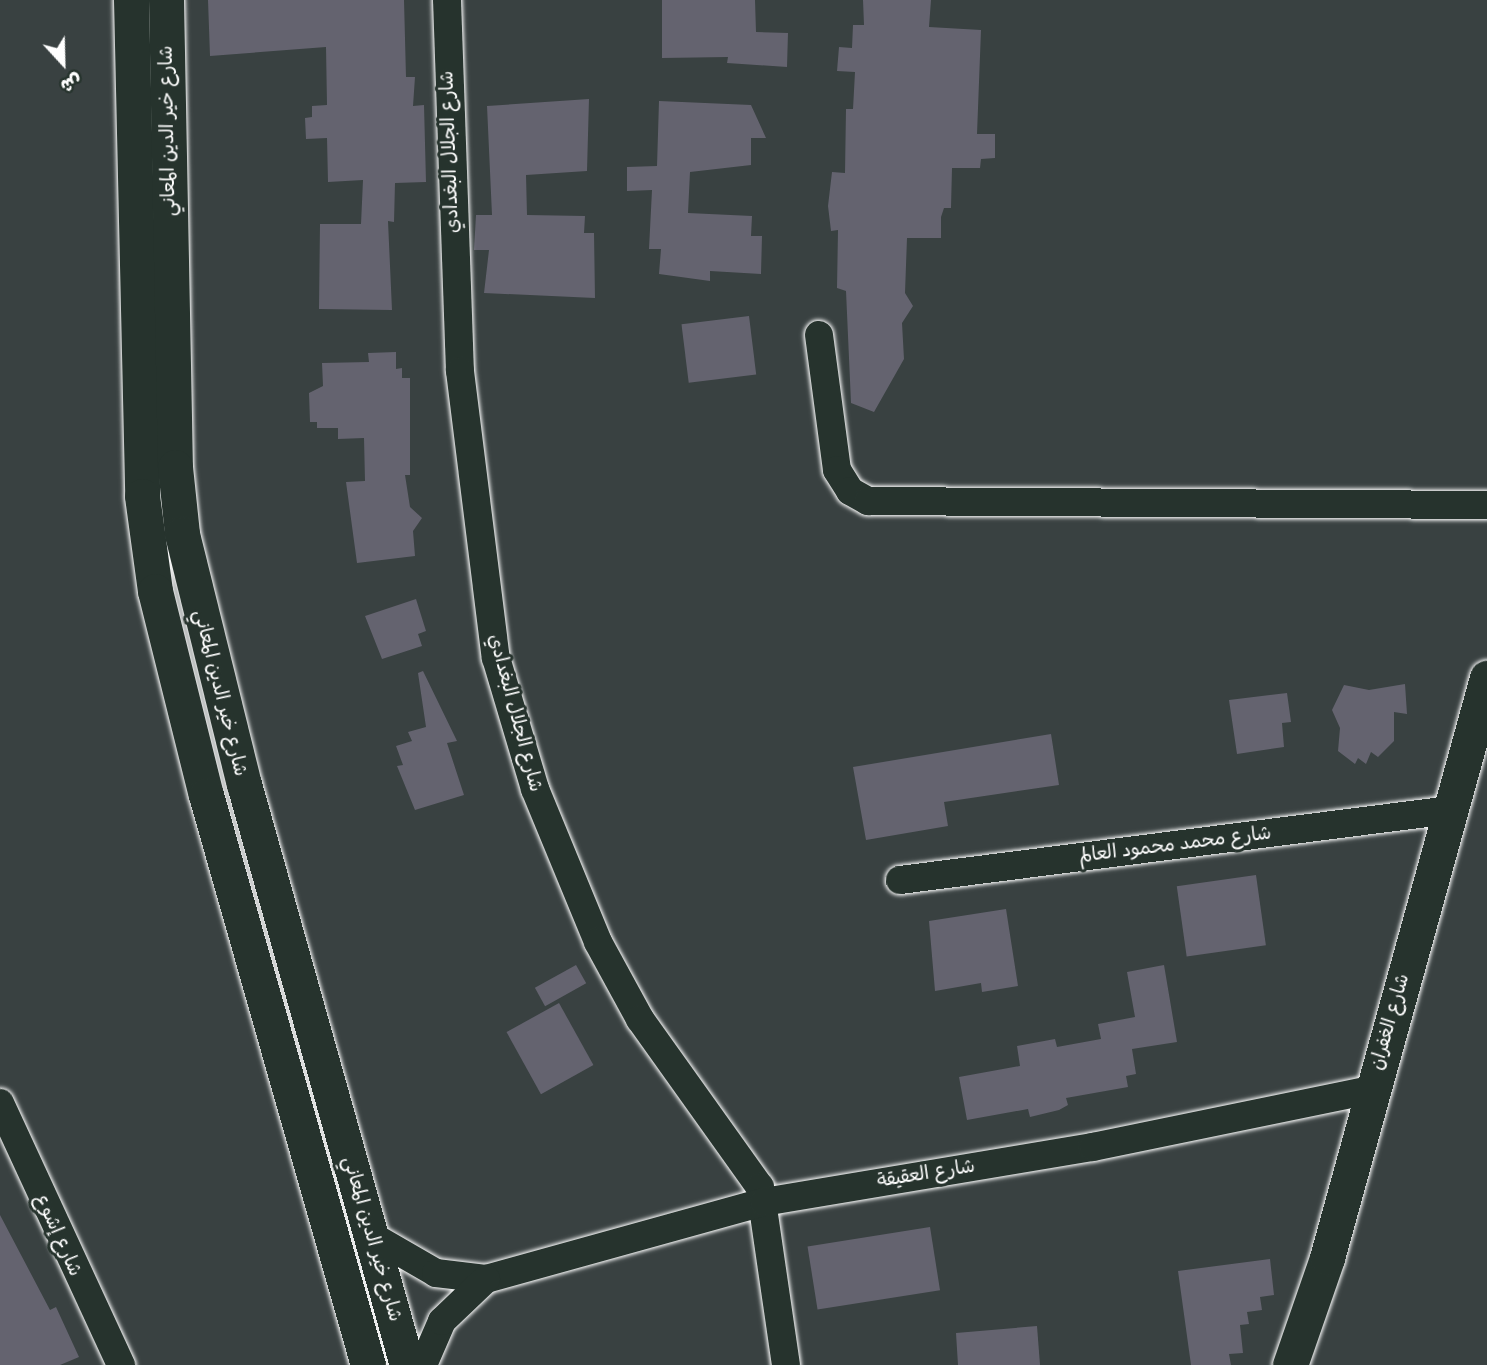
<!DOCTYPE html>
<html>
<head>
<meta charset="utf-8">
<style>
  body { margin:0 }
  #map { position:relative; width:1487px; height:1365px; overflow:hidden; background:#394141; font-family:"Balsamiq Sans","Playpen Sans Arabic",sans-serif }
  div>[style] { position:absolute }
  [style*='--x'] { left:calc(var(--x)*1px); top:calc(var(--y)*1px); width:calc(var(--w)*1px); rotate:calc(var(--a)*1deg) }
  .building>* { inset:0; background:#64636f; transform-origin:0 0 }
  .roads { filter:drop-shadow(0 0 2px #fff) drop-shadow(0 0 2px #fff) }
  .minor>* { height:28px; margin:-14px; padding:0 14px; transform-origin:14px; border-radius:14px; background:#26332d }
  .tertiary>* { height:35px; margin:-17.5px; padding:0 17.5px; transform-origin:17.5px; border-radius:17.5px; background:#26332d }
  span { translate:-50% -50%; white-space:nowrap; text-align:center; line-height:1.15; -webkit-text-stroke:6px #26332d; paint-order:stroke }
  .street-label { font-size:19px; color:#fff }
  .north { position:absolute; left:28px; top:28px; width:70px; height:70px; -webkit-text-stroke:5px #26332d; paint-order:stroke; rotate:158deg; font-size:19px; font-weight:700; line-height:28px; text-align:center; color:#fff }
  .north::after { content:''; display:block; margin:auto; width:24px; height:32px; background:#fff; clip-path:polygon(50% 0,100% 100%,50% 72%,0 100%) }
</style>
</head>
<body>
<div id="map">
  <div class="building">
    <div style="clip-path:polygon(208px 0,404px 0,406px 77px,415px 77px,413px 106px,424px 105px,426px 182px,395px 183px,394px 222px,388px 221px,392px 310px,319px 309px,320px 224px,361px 224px,363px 180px,328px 182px,327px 138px,306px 139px,305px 118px,312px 117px,312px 106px,327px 105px,326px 47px,210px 56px)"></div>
    <div style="clip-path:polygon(662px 0,755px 0,756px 32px,788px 33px,787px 67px,727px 63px,728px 57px,662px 58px)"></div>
    <div style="clip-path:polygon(863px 0,931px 0,929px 27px,981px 30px,977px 134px,995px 134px,995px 158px,981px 159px,980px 168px,952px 168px,951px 208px,944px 208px,941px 217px,941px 238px,907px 238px,905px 293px,913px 306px,902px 323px,904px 359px,874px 412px,851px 403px,846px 291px,837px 288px,838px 230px,831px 231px,828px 206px,832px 172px,845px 173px,846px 109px,853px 109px,855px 72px,837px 71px,839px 47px,852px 48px,853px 25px,864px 25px)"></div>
    <div style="clip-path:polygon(589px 99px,587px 171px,526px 175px,527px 215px,585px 216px,584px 233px,594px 233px,595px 298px,484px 293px,489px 250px,474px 250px,476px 215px,492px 215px,487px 106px)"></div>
    <div style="clip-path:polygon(659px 101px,751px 105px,766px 138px,751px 138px,751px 165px,690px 172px,688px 213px,752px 216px,751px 236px,762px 236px,761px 274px,710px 271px,710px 281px,659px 274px,661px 249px,649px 249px,652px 190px,627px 191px,627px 167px,657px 166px)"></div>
    <div style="left:749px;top:316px;width:59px;height:68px;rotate:83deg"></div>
    <div style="clip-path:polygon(396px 352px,396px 369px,402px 368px,402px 378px,410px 378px,410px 475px,405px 475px,410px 507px,422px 518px,413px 531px,415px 556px,357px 563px,346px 482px,365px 481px,364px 438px,338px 439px,338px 428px,317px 428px,317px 422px,310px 422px,309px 393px,323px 386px,322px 363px,369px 362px,368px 353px)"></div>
    <div style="clip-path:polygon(416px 599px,426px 631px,418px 634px,422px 646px,382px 659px,365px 616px)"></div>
    <div style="clip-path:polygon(423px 671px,457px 741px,447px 743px,464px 795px,415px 810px,397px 766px,403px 765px,396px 746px,412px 741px,408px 732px,426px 727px,418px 673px)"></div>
    <div style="clip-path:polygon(1405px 684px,1407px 714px,1394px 712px,1394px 741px,1378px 757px,1371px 752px,1366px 764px,1358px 758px,1355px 764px,1338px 751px,1340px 728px,1332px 710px,1344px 685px,1369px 690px)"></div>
    <div style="clip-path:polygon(1287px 693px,1291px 722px,1282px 723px,1284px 747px,1237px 754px,1229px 700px)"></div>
    <div style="clip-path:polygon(1051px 734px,1059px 785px,944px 802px,948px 826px,866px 840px,853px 767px)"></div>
    <div style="left:1256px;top:875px;width:71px;height:80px;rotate:82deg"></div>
    <div style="clip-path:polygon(1006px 909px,1018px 986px,982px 992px,981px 983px,935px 991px,929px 921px)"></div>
    <div style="left:576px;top:965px;width:21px;height:47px;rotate:61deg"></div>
    <div style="clip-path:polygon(1164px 965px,1177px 1042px,1132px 1049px,1136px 1074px,1126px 1076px,1128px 1087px,1066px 1098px,1068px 1105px,1059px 1110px,1030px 1117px,1028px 1109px,967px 1120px,959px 1077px,1020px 1066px,1017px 1046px,1055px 1039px,1057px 1047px,1101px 1039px,1098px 1024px,1135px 1017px,1127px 972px)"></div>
    <div style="left:559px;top:1003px;width:71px;height:60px;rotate:61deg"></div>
    <div style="clip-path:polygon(0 1215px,50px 1310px,56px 1307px,79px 1357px,60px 1365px,0 1365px)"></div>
    <div style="left:930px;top:1227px;width:64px;height:124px;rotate:81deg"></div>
    <div style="clip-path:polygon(1270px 1259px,1274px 1295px,1260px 1297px,1262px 1310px,1247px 1312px,1249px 1324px,1240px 1325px,1243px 1353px,1229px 1354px,1231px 1365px,1191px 1365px,1178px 1271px)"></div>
    <div style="clip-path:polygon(1037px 1326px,1040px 1365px,958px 1365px,956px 1333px)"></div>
  </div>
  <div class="roads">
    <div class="minor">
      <div style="--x:447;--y:0;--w:371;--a:88"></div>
      <div style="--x:460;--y:371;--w:289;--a:82.9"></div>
      <div style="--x:496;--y:658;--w:137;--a:73.4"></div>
      <div style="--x:535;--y:789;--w:165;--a:67.6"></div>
      <div style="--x:598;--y:942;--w:88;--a:61.4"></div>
      <div style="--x:640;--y:1019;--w:206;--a:54.5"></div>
      <div style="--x:760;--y:1187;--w:180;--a:81.7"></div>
      <div style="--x:819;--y:335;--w:136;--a:82.4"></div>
      <div style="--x:837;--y:470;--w:25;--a:58"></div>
      <div style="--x:850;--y:491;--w:21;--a:29"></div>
      <div style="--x:868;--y:501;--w:619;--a:0.37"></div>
      <div style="--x:900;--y:880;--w:554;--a:-7.25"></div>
      <div style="--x:0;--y:1103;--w:289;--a:65.2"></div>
      <div style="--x:372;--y:1236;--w:74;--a:30"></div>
      <div style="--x:436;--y:1273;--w:50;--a:6.8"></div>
      <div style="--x:486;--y:1279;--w:288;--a:-15.5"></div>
      <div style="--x:764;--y:1202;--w:334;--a:-9.5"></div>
      <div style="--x:1093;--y:1147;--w:284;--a:-11.6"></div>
      <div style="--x:423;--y:1365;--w:48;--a:-66.6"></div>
      <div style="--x:442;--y:1321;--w:61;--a:-43.7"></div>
    </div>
    <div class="tertiary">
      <div style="--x:131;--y:0;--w:496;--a:88.7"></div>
      <div style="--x:142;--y:496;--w:96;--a:82.2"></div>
      <div style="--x:155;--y:591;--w:210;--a:76"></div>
      <div style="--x:206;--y:795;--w:593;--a:74.13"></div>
      <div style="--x:166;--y:0;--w:467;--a:88.9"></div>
      <div style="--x:175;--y:467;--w:67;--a:84"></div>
      <div style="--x:182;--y:534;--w:258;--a:76.1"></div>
      <div style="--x:244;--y:784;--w:603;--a:74.33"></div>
      <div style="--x:1290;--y:1365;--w:113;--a:-70.9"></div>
      <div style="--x:1327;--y:1258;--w:602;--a:-74.58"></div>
    </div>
  </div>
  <div class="street-label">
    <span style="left:168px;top:131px;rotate:-91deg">شارع خير الدين المعاني</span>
    <span style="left:450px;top:152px;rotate:-92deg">شارع الجلال البغدادي</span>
    <span style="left:220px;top:693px;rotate:76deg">شارع خير الدين المعاني</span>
    <span style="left:515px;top:713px;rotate:75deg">شارع الجلال البغدادي</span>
    <span style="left:1175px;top:845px;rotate:-7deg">شارع محمد محمود العالم</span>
    <span style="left:1390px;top:1022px;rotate:-74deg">شارع الغفران</span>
    <span style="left:926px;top:1174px;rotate:-9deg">شارع العقيقة</span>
    <span style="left:58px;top:1235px;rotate:66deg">شارع إشوع</span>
    <span style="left:372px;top:1239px;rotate:74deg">شارع خير الدين المعاني</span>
  </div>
  <div class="north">ش</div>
</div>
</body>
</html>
